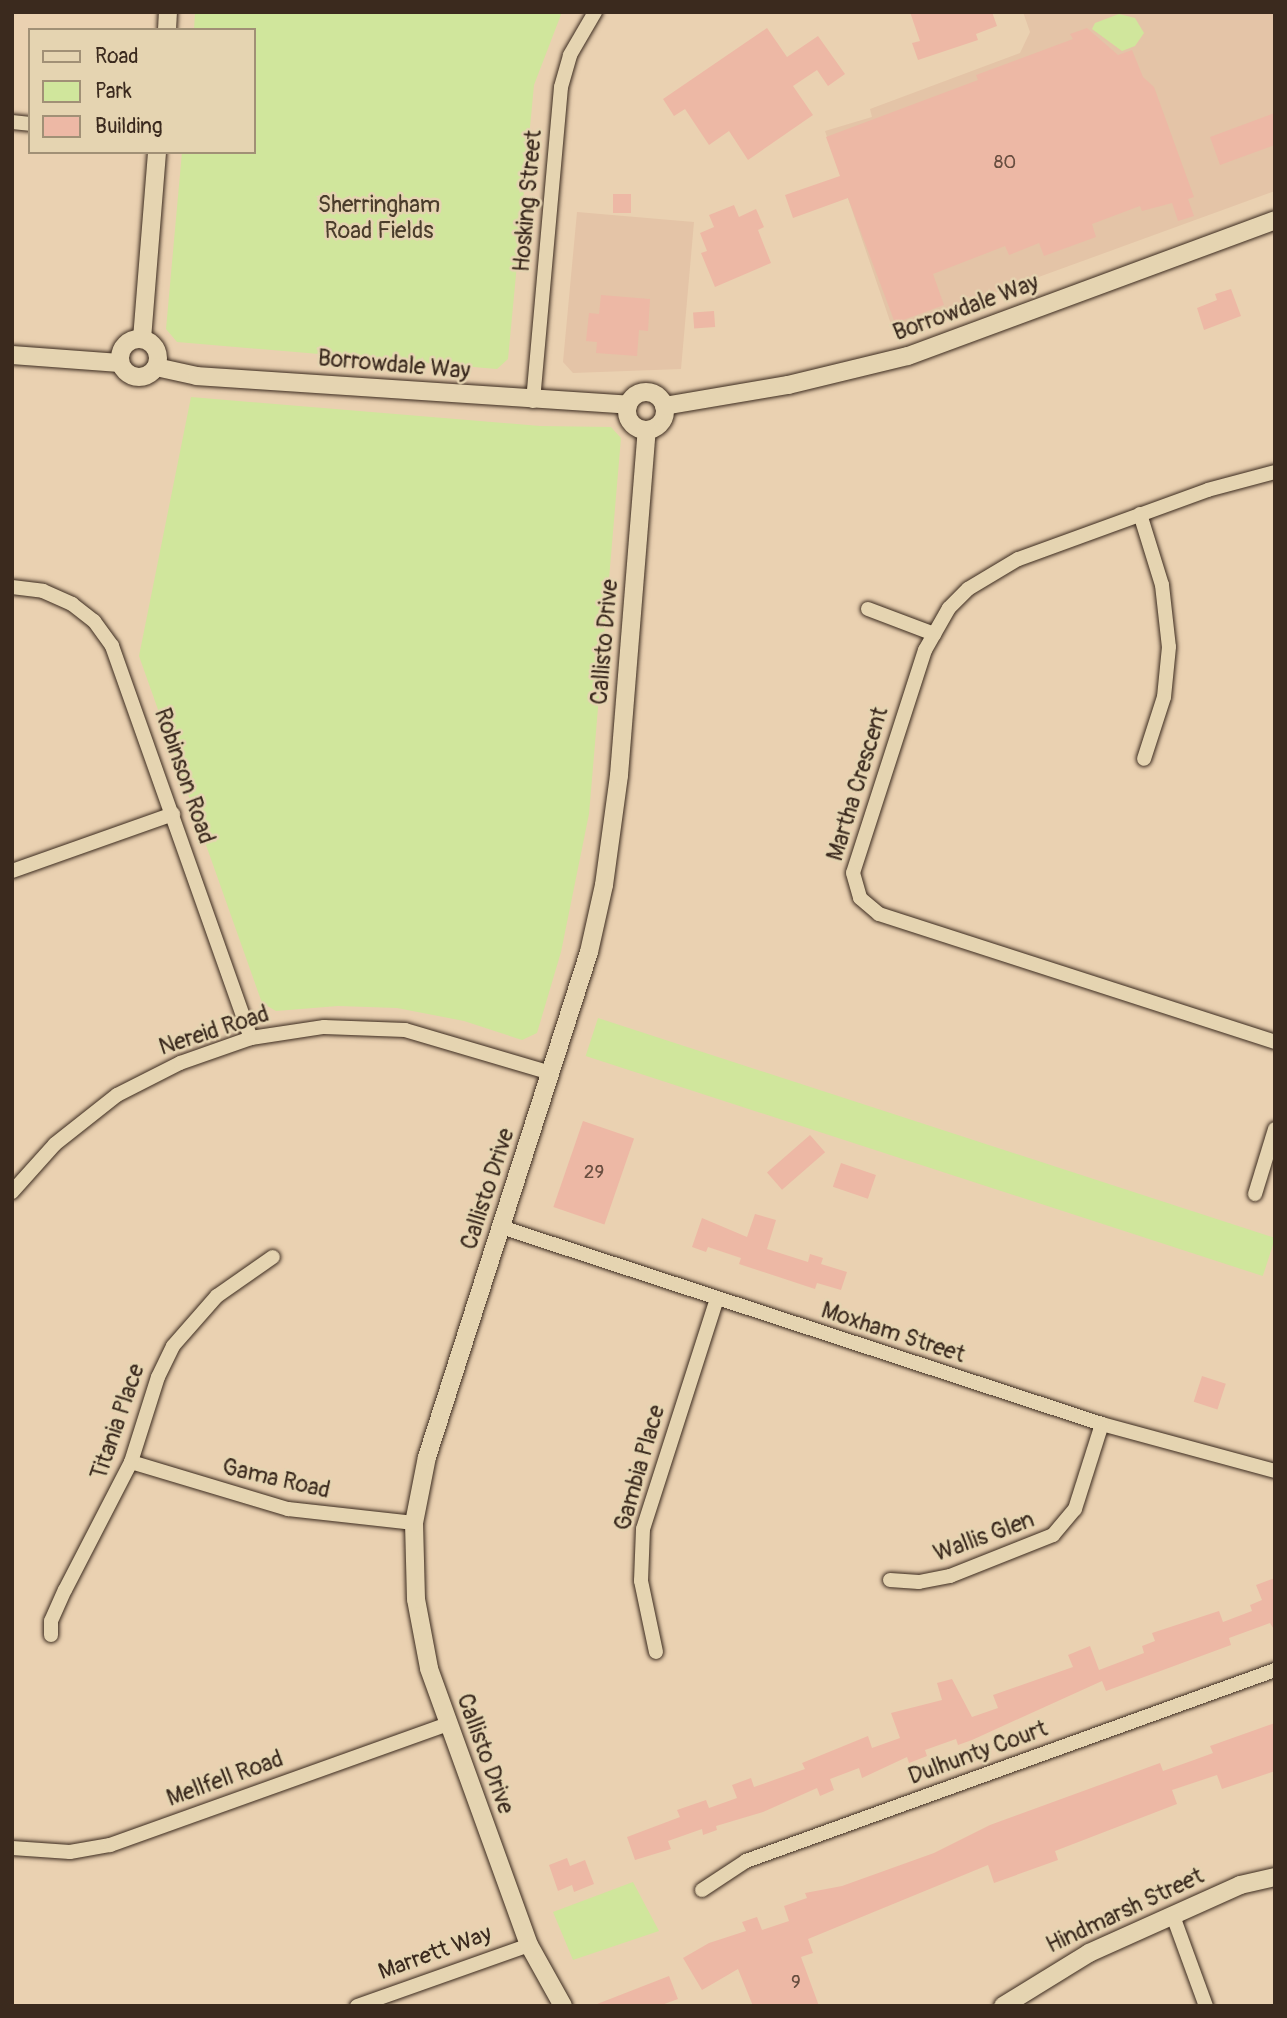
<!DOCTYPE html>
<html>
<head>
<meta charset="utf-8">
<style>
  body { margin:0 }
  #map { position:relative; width:1287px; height:2018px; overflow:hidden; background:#ead1b1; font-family:Pangolin,sans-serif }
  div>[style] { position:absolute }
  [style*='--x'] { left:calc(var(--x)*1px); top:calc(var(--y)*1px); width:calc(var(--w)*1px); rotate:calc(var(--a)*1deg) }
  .built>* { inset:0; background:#e4c4a7 }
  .green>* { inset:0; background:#d0e69c; transform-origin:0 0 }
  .building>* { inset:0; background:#edb8a5; transform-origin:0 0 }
  .roads { filter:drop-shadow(0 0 2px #3b2a1e) drop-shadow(0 0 2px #3b2a1e) }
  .minor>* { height:14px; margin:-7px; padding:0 7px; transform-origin:7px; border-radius:7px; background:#e5d4b1 }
  .tertiary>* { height:18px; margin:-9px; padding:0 9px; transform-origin:9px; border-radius:9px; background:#e5d4b1 }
  .tertiary>.ring { margin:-9px; padding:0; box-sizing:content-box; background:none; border:18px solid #e5d4b1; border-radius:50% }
  span { translate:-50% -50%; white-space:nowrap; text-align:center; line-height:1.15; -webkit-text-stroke:5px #e5d4b1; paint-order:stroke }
  .number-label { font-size:19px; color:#684e40 }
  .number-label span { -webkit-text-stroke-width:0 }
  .street-label { font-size:23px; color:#3b2a1e }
  .park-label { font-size:23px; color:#4a3d2b }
  .frame { position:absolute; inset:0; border:14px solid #3b2a1e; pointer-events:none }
  .legend { position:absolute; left:28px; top:28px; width:228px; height:126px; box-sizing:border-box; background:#e5d4b1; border:2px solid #a19076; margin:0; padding:9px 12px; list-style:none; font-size:21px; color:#3b2a1e }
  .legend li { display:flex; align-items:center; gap:14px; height:35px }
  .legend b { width:35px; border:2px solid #a19076 }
</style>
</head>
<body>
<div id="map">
  <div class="built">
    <div style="clip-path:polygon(1023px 12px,1275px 12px,1275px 191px,893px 330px,825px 131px,872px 117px,870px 109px,1020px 53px,1030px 32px)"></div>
    <div style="clip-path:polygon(577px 212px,694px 222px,681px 369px,573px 373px,563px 362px)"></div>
  </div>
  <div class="green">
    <div style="clip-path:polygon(195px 12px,562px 12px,534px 85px,508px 359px,497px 369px,177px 342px,166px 329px,182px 152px,254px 152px,254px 30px,194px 30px)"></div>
    <div style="clip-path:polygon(1119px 14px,1135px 18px,1144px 33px,1135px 46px,1122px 51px,1092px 29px,1095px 23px)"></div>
    <div style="clip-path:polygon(191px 397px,540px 426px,611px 427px,621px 438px,589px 814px,561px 952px,537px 1033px,522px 1040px,464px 1021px,397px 1008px,338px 1006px,276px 1011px,262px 1003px,139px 656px)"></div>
    <div style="left:598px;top:1018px;width:712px;height:40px;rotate:18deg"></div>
    <div style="clip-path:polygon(633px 1882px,659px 1931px,573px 1960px,553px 1912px)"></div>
  </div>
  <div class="building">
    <div style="clip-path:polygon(910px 12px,992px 12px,997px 26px,976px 34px,978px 40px,918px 60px,912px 43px,920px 41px)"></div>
    <div style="clip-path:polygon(767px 28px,787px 57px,818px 36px,845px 74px,828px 86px,817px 70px,793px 86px,813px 115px,748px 160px,729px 131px,709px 145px,685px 109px,674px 116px,663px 99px)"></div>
    <div style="clip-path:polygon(1087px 28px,1118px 55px,1132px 50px,1143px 77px,1154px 87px,1194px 197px,1188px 199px,1194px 216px,1178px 221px,1172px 203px,1142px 211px,1140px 206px,1092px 224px,1096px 237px,1044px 256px,1039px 243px,1009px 255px,1005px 246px,933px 274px,944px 305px,895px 323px,848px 198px,793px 218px,785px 195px,840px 176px,826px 137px,978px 80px,976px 75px,1073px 39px,1070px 34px)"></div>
    <div style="clip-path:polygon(1275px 113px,1275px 145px,1220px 165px,1210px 137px)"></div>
    <div style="left:613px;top:194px;width:18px;height:19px"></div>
    <div style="clip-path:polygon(734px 205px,739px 217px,756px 209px,764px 227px,758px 230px,771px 263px,715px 287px,701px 253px,707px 251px,700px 233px,714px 227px,709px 215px)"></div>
    <div style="clip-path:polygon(1231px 289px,1241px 316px,1204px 330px,1197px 308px,1217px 300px,1215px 294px)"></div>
    <div style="clip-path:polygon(601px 295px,650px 299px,648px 331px,639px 330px,637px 356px,596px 353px,597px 342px,586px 341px,589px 313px,599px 314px)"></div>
    <div style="left:714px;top:311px;width:16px;height:21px;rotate:86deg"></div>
    <div style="left:583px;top:1121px;width:54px;height:91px;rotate:19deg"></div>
    <div style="left:810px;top:1135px;width:23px;height:57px;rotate:49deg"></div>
    <div style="left:841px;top:1163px;width:37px;height:25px;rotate:19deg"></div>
    <div style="clip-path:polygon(755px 1214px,776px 1220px,767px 1249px,808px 1262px,810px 1254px,823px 1258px,821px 1264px,847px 1272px,841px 1290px,817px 1283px,815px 1289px,739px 1264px,741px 1258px,708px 1247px,706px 1252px,692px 1247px,702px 1218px,747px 1237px)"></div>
    <div style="left:1202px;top:1376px;width:25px;height:27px;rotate:18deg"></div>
    <div style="clip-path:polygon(1275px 1578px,1275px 1631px,1270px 1623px,1229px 1638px,1231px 1645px,1106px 1691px,1102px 1681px,972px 1740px,958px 1745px,956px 1739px,925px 1750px,927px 1756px,909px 1763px,907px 1757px,862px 1778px,859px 1768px,830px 1779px,834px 1790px,820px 1796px,817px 1788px,763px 1812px,716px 1826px,717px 1830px,703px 1835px,702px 1829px,668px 1841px,671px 1849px,635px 1860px,627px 1837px,680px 1817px,677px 1810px,706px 1800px,709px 1808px,737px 1798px,732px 1785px,751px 1778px,754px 1787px,805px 1769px,802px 1763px,868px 1736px,872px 1748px,900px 1738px,891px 1713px,942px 1700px,937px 1683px,952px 1679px,972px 1717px,998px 1708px,993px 1695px,1073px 1667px,1068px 1655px,1090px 1646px,1099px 1670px,1144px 1653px,1142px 1646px,1155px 1641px,1152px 1633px,1219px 1611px,1223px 1622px,1252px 1611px,1250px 1605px,1262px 1600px,1256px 1585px)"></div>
    <div style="clip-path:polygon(1275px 1723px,1275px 1771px,1222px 1789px,1217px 1775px,1172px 1790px,1177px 1804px,1055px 1851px,1058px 1860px,994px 1883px,988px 1865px,808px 1939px,813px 1953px,801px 1957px,819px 2006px,753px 2006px,738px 1969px,702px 1990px,683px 1958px,709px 1943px,746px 1931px,742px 1922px,757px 1917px,762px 1930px,789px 1921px,784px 1906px,807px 1898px,805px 1893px,842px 1886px,934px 1853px,990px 1825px,1160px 1763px,1163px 1771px,1194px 1760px,1213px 1753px,1210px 1746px)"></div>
    <div style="clip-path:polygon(567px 1858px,570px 1866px,585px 1860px,594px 1884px,574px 1892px,572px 1885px,558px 1891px,549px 1865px)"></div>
    <div style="clip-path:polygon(669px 1976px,678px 1999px,659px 2006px,592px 2006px)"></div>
  </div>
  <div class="roads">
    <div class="minor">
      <div style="--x:12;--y:122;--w:18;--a:6"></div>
      <div style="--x:533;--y:401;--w:315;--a:-84.9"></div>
      <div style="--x:561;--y:87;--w:33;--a:-74"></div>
      <div style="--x:570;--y:55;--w:50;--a:-59.8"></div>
      <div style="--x:1275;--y:472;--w:69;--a:165"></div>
      <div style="--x:1208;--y:490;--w:202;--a:160"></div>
      <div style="--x:1018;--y:559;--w:58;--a:149"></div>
      <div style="--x:968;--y:589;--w:27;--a:135"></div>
      <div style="--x:949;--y:608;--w:48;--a:119.7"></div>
      <div style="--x:925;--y:650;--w:234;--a:107.9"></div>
      <div style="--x:853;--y:873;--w:26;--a:74"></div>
      <div style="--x:860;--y:898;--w:25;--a:40"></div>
      <div style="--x:879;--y:914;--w:416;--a:17.9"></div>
      <div style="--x:1140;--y:514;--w:74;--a:72.8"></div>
      <div style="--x:1162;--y:585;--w:62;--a:83.6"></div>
      <div style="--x:1169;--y:647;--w:50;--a:95.7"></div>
      <div style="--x:1164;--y:697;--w:65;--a:107.9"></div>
      <div style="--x:12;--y:587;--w:31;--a:7"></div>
      <div style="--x:43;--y:591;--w:32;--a:24"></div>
      <div style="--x:72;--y:604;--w:28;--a:38"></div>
      <div style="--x:94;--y:621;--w:31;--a:54"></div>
      <div style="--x:112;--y:646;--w:416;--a:70.5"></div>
      <div style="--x:868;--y:609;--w:71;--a:20.7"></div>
      <div style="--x:12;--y:871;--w:171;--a:-19.5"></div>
      <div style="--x:12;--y:1192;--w:64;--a:-48.1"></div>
      <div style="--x:55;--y:1144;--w:79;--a:-38.3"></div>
      <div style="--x:117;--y:1095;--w:71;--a:-26.9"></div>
      <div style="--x:180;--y:1063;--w:75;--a:-19.4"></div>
      <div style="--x:251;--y:1038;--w:74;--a:-8.6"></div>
      <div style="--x:324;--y:1027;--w:81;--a:2.1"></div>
      <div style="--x:405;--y:1030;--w:152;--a:16.4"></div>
      <div style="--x:1255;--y:1194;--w:68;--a:-72.9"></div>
      <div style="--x:501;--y:1227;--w:632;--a:18.15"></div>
      <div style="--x:1102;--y:1424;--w:179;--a:15.2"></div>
      <div style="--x:131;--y:1462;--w:164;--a:16.7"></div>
      <div style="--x:288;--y:1509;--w:127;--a:6.3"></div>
      <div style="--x:890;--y:1580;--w:29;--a:4"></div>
      <div style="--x:919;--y:1582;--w:32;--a:-11"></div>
      <div style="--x:950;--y:1576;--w:111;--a:-21.7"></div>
      <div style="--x:1053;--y:1535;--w:34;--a:-50"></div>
      <div style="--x:1075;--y:1509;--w:89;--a:-72.4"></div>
      <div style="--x:51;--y:1635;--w:14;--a:-90"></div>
      <div style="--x:51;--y:1621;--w:34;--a:-66"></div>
      <div style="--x:65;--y:1590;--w:144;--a:-62.7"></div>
      <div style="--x:131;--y:1462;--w:89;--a:-72.4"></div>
      <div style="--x:158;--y:1377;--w:34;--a:-64"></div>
      <div style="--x:173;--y:1346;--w:67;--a:-48.7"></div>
      <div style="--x:217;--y:1296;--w:68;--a:-34.9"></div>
      <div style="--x:656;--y:1652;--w:73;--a:-101.9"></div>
      <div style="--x:641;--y:1581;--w:52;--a:-87.8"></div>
      <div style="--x:643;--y:1529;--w:239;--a:-72.2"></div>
      <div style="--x:12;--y:1848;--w:58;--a:3.9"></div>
      <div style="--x:70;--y:1852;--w:41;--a:-9.9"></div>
      <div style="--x:110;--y:1845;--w:359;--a:-19.7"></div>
      <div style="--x:702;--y:1890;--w:53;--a:-33.4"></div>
      <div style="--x:746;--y:1861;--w:562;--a:-19.85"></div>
      <div style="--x:1173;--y:1916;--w:96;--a:69.9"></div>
      <div style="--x:357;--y:2006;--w:182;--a:-19.5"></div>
    </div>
    <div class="tertiary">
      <div style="--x:167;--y:30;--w:18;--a:-87"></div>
      <div class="ring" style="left:120px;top:339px;width:20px;height:20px"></div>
      <div style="--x:142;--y:339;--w:188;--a:-85.4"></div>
      <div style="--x:12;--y:355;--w:108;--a:4.2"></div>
      <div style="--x:156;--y:367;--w:42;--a:12.4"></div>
      <div style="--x:197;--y:376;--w:432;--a:3.8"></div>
      <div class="ring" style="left:627px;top:392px;width:20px;height:20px"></div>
      <div style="--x:664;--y:406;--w:126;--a:-9.6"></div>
      <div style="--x:788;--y:385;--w:123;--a:-13.6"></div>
      <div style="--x:908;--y:356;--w:391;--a:-20.3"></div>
      <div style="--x:563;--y:2006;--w:70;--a:-119.1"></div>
      <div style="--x:529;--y:1945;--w:294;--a:-109.9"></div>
      <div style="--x:429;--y:1668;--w:70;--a:-100.7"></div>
      <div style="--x:416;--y:1599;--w:76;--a:-91.5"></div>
      <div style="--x:414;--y:1523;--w:67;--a:-78.9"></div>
      <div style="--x:427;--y:1457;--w:530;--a:-72.21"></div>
      <div style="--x:589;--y:952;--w:69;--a:-77.4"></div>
      <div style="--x:604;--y:885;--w:111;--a:-82.2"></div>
      <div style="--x:619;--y:775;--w:346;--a:-85.4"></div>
      <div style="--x:1003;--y:2006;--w:101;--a:-31.6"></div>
      <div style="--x:1089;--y:1953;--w:166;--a:-24.2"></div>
      <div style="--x:1240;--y:1885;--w:36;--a:-13"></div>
    </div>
  </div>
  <div class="number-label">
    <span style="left:1005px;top:163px">80</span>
    <span style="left:594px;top:1173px">29</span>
    <span style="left:796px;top:1983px">9</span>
  </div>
  <div class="street-label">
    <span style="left:528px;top:201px;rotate:-85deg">Hosking Street</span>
    <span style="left:966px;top:308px;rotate:-20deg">Borrowdale Way</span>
    <span style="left:394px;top:365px;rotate:5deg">Borrowdale Way</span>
    <span style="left:605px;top:642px;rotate:-85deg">Callisto Drive</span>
    <span style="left:184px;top:776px;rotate:71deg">Robinson Road</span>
    <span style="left:858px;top:784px;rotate:-73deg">Martha Crescent</span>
    <span style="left:214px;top:1031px;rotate:-18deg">Nereid Road</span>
    <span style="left:488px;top:1189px;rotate:-72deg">Callisto Drive</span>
    <span style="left:893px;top:1333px;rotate:18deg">Moxham Street</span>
    <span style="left:118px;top:1422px;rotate:-71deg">Titania Place</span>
    <span style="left:640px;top:1468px;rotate:-74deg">Gambia Place</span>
    <span style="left:276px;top:1479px;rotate:13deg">Gama Road</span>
    <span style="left:984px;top:1537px;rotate:-20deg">Wallis Glen</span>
    <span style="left:978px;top:1753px;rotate:-20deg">Dulhunty Court</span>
    <span style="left:485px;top:1754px;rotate:70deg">Callisto Drive</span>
    <span style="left:225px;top:1779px;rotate:-20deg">Mellfell Road</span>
    <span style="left:1125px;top:1911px;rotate:-25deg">Hindmarsh Street</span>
    <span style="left:435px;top:1953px;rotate:-20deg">Marrett Way</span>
  </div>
  <div class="park-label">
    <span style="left:379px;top:218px">Sherringham<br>Road Fields</span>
  </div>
  <div class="frame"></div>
  <ul class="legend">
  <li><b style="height:9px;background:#e5d4b1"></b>Road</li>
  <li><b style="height:19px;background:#d0e69c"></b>Park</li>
  <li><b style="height:19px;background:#edb8a5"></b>Building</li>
  </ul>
</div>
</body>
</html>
